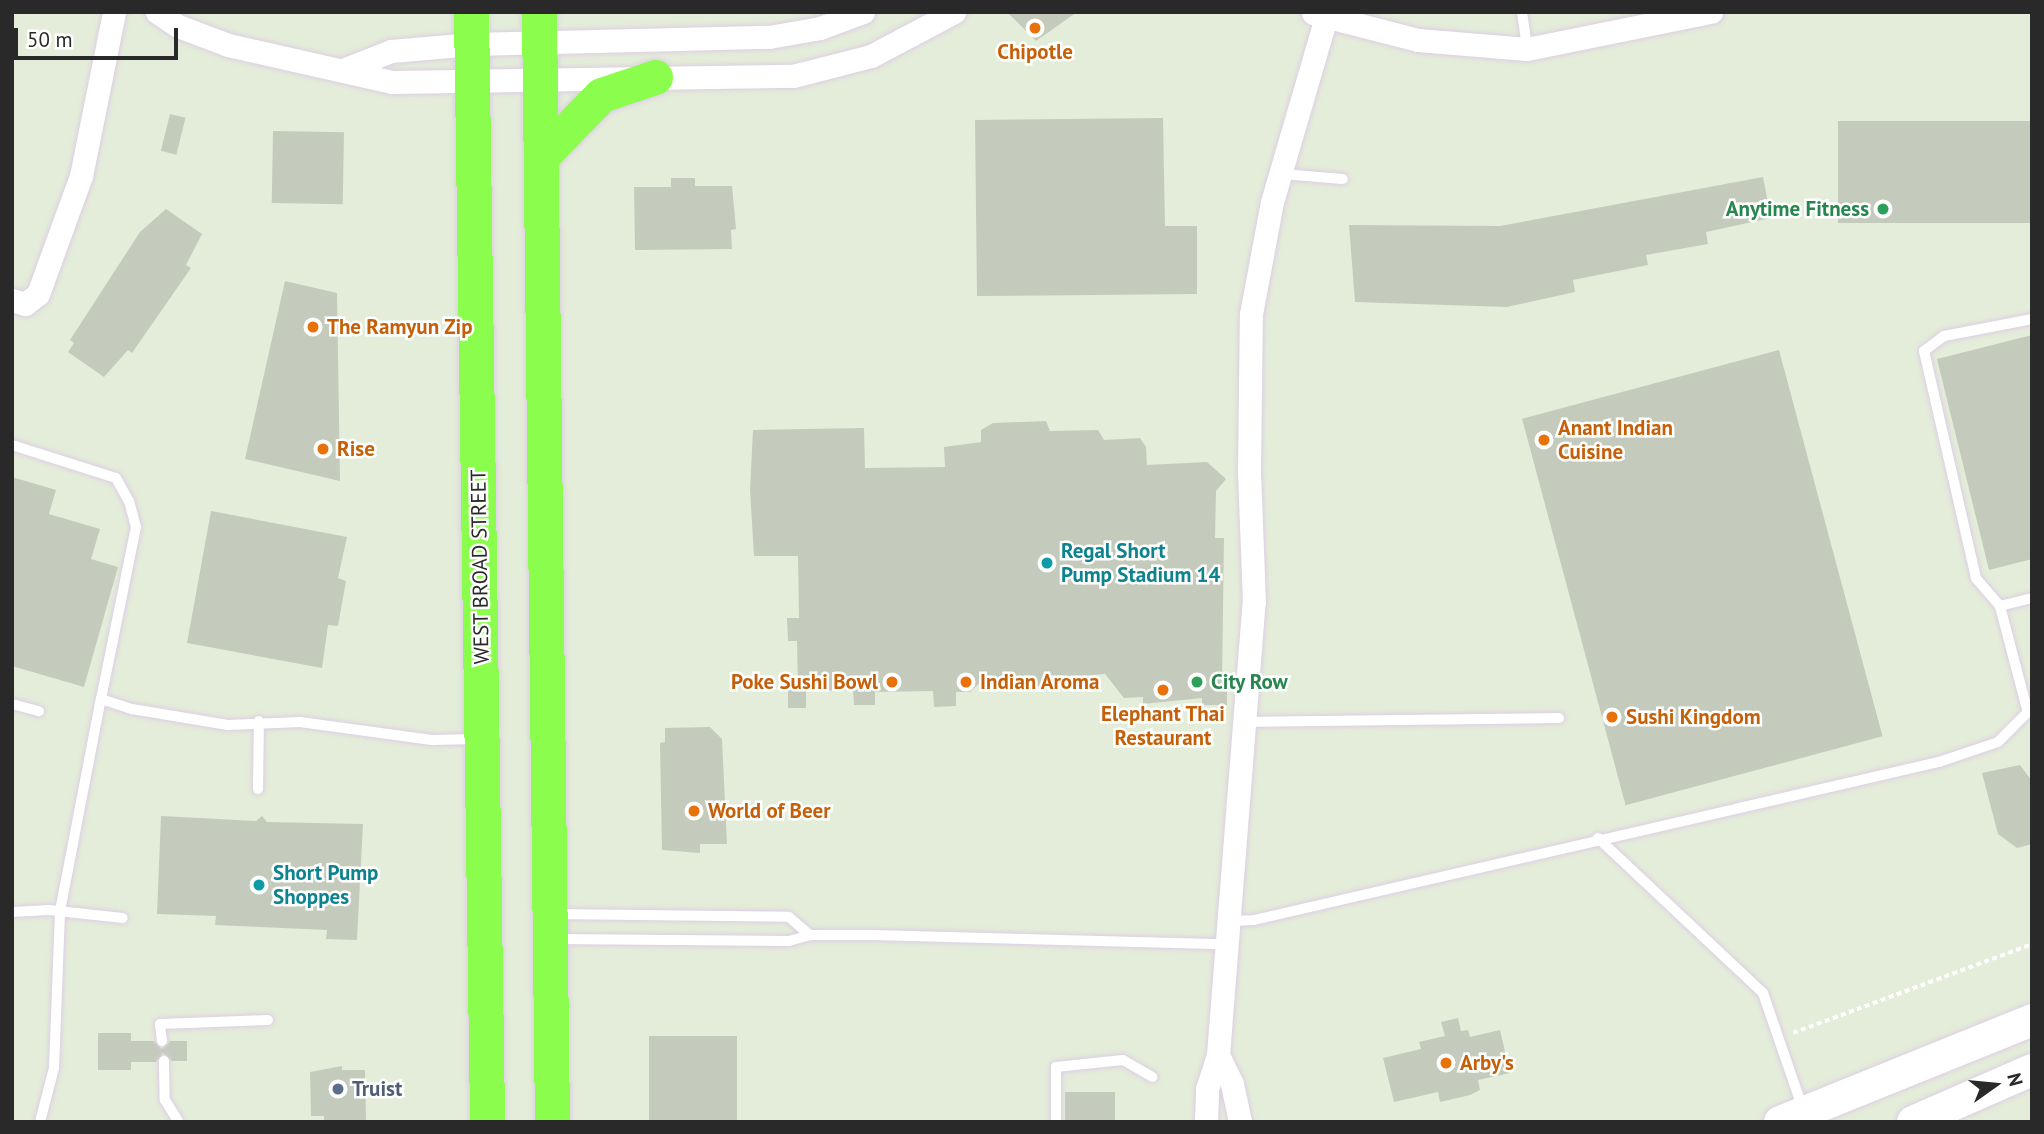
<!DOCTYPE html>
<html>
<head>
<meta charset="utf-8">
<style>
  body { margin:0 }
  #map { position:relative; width:2044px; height:1134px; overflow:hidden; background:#e4edd9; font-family:"PT Sans",sans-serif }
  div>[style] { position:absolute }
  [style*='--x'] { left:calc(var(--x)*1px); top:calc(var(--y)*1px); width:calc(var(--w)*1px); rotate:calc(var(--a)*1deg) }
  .building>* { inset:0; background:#c4cbbc; transform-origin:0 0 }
  .path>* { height:3.5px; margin-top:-1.75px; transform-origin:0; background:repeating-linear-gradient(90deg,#fff 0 5px,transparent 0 8.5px) }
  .roads { filter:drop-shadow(0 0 2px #ddcee4) drop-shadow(0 0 2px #ddcee4) }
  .lane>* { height:10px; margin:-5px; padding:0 5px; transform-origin:5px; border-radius:5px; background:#fff }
  .street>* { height:23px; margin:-11.5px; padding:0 11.5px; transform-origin:11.5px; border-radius:11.5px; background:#fff }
  .secondary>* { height:32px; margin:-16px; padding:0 16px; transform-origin:16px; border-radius:16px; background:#fff }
  .primary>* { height:35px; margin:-17.5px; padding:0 17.5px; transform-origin:17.5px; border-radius:17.5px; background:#8bfe4d }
  .dots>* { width:19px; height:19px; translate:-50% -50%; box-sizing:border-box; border:4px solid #fff; border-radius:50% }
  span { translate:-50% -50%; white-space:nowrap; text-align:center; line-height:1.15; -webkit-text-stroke:5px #fff; paint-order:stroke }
  .food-label { font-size:21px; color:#c56008; font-weight:700 }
  .left { translate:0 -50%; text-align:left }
  .right { translate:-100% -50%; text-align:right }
  .leisure-label { font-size:21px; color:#27864d; font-weight:700 }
  .culture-label { font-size:21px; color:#0d838f; font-weight:700 }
  .street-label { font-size:21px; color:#292929 }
  .service-label { font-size:21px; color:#4e5e75; font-weight:700 }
  .frame { position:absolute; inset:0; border:14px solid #292929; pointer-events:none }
  .north { position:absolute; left:1960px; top:1050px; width:70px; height:70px; -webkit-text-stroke:5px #fff; paint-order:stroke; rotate:75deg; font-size:19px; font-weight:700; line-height:28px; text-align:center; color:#292929 }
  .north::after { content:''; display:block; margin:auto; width:24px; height:32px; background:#292929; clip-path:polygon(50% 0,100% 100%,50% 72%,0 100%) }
  .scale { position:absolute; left:14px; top:28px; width:164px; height:32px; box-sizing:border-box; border:4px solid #292929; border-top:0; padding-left:9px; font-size:21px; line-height:24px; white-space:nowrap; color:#292929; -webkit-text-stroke:5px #fff; paint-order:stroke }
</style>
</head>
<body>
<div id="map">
  <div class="building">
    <div style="clip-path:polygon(1007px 12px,1077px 12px,1036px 41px)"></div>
    <div style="left:170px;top:114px;width:16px;height:38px;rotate:14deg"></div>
    <div style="clip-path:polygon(1163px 118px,1165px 226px,1197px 226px,1197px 294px,977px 296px,975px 120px)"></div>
    <div style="left:2032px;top:121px;width:102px;height:194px;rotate:90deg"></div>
    <div style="left:273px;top:131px;width:71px;height:72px;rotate:1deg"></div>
    <div style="clip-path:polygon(1763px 177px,1771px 218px,1706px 232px,1708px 244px,1646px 255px,1648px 265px,1573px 280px,1575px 292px,1507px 307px,1355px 302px,1349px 225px,1500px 226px)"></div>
    <div style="clip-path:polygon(671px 178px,695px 178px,695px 186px,732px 186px,736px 229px,731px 230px,732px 249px,635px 250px,634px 187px,671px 187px)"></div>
    <div style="clip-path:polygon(166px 209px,202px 234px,186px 265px,191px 268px,132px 353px,128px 350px,104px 377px,68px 352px,74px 343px,70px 340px,140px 232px)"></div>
    <div style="clip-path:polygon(285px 281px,337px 293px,340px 481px,245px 459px)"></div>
    <div style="clip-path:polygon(2032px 335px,2032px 559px,1989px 570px,1937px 359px)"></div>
    <div style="left:1779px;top:350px;width:400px;height:266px;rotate:75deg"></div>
    <div style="clip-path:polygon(1046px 421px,1050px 431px,1098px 430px,1104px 440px,1140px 438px,1146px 447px,1147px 465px,1207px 462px,1226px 479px,1216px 491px,1215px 538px,1224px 538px,1222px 681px,1227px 681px,1227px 705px,1202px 705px,1202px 698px,1143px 704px,1143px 697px,1124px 698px,1105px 674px,1077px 676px,1077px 685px,1023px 687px,1022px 677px,984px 679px,970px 692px,956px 692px,956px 706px,934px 707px,933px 691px,875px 692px,875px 705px,854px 705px,853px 690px,806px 691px,806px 708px,788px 708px,788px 688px,798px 688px,797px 641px,788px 641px,787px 618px,799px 618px,798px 556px,754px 556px,750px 490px,753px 430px,864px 428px,865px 468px,945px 467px,944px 447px,981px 442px,981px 430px,993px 423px)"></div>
    <div style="clip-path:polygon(12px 477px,56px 490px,49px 514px,100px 529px,91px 559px,118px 567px,84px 687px,12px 666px)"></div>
    <div style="clip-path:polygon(211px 511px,347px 537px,338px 578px,346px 581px,338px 626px,328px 625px,322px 668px,187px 643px)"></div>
    <div style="clip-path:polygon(710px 727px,722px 739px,727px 844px,700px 844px,700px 853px,662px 850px,660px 743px,665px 742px,665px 728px)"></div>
    <div style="clip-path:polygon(2020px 765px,2032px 781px,2032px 844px,2017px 848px,1998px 834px,1982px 773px)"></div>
    <div style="clip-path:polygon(161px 816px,256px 821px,262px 816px,267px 822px,363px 824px,357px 940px,326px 939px,327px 930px,215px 925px,216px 916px,157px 914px)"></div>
    <div style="clip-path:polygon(1458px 1018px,1461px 1031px,1468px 1030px,1470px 1037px,1500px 1030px,1510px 1073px,1478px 1080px,1480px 1090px,1470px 1095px,1440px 1102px,1438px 1092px,1394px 1102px,1383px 1058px,1421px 1049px,1419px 1042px,1445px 1036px,1441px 1022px)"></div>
    <div style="clip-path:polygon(98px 1033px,131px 1033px,131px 1041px,154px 1041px,162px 1049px,170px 1041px,187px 1041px,187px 1061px,172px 1061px,163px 1053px,156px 1062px,131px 1062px,131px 1070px,98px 1070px)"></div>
    <div style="left:649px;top:1036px;width:88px;height:86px"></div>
    <div style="clip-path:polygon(342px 1066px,342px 1070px,365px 1070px,366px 1122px,324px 1122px,324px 1116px,311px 1116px,310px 1072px)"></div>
    <div style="left:1115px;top:1092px;width:30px;height:50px;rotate:90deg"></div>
  </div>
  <div class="path">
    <div style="--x:1793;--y:1033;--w:255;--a:-20.4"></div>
  </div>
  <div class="roads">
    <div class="lane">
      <div style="--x:1522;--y:12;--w:37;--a:82"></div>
      <div style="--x:1282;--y:174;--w:61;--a:4.7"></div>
      <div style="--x:12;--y:445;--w:109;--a:17.6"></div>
      <div style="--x:116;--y:478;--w:26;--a:61"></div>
      <div style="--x:129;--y:501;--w:27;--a:75"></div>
      <div style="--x:136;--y:527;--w:176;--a:101.5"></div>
      <div style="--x:2000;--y:606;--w:37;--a:-131"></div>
      <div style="--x:1976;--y:578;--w:233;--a:-102.9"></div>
      <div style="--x:1924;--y:351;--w:25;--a:-37"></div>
      <div style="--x:1944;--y:336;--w:90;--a:-10.9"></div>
      <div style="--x:12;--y:704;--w:28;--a:15"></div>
      <div style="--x:2028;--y:713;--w:111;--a:-104.7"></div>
      <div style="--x:2000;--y:606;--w:33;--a:-14"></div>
      <div style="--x:1243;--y:722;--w:316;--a:-0.7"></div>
      <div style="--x:258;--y:789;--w:68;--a:-89.2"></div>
      <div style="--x:1598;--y:838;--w:226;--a:43.2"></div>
      <div style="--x:1763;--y:993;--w:123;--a:71"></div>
      <div style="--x:12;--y:912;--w:37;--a:-3"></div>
      <div style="--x:49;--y:910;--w:74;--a:6.2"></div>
      <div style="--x:554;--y:914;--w:235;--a:0.7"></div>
      <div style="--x:789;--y:917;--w:28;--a:41"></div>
      <div style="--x:1229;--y:921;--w:25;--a:-2"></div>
      <div style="--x:1254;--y:920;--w:703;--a:-12.99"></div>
      <div style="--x:1939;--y:762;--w:62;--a:-18.7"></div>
      <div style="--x:1998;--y:742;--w:48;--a:-45"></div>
      <div style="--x:556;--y:939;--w:233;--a:0.5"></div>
      <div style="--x:789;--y:941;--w:22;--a:-16"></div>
      <div style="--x:810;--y:935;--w:62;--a:0"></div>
      <div style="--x:872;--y:935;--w:352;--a:1.5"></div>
      <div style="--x:162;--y:1041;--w:17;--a:-97"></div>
      <div style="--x:160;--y:1024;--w:108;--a:-2.1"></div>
      <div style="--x:164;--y:1061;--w:39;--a:89"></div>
      <div style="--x:165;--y:1100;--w:26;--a:58"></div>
      <div style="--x:40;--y:1122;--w:56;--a:-75.5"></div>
      <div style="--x:54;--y:1068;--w:157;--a:-87.8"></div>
      <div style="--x:60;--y:911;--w:216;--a:-79.1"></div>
      <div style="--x:101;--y:699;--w:33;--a:18"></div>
      <div style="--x:132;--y:709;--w:97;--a:9.5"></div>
      <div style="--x:228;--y:725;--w:72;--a:-2.4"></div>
      <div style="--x:300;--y:722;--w:133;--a:7.8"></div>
      <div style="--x:432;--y:740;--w:44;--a:-1.3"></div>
      <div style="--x:1056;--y:1122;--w:55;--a:-90"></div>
      <div style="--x:1056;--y:1067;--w:67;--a:-6"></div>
      <div style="--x:1123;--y:1060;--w:34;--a:30"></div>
    </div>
    <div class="street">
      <div style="--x:157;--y:12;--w:25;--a:34"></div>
      <div style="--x:178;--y:26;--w:53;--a:20.8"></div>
      <div style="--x:228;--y:45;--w:168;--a:12.7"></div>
      <div style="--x:392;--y:82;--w:401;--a:-0.9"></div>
      <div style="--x:793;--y:76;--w:81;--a:-14.4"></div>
      <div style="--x:871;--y:56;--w:94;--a:-27.9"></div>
      <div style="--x:1313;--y:13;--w:108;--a:14.4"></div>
      <div style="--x:1418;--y:40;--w:109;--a:4.7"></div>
      <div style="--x:1527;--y:49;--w:188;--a:-11.4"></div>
      <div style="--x:343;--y:70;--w:52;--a:-21.6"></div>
      <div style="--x:391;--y:51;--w:81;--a:-4.9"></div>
      <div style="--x:472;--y:44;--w:297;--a:-1.4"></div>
      <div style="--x:769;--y:37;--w:52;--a:-10"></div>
      <div style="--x:820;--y:28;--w:46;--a:-20.4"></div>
      <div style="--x:12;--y:300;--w:14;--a:17"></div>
      <div style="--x:25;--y:304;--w:16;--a:-38"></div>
      <div style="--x:38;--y:294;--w:126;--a:-70"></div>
      <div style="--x:81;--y:176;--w:167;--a:-78.6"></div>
      <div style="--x:1218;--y:1055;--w:32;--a:64"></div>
      <div style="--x:1232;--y:1084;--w:39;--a:78"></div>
      <div style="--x:1206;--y:1122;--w:33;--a:-88"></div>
      <div style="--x:1207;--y:1089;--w:36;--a:-72"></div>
      <div style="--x:1218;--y:1055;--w:454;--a:-85.5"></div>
      <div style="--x:1254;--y:602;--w:131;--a:-92.2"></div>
      <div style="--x:1249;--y:471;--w:157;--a:-89.3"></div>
      <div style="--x:1251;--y:314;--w:114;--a:-79.4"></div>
      <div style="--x:1272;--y:202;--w:193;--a:-73.7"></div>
    </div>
    <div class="secondary">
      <div style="--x:1780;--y:1122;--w:272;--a:-22"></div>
      <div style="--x:1913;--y:1122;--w:130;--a:-23.6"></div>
    </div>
    <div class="primary">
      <div style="--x:471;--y:12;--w:1110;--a:89.17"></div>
      <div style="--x:539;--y:12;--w:1110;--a:89.33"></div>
      <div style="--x:541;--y:157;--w:86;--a:-45.9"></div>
      <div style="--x:601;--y:95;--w:57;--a:-18.4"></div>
    </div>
  </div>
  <div class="dots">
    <div style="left:1035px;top:28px;background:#e8710a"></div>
    <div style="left:1883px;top:209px;background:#2e9e5b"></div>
    <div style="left:313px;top:327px;background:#e8710a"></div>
    <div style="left:1544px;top:440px;background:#e8710a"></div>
    <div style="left:323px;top:449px;background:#e8710a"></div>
    <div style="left:1047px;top:563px;background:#0f9aa8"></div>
    <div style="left:892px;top:682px;background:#e8710a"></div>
    <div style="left:966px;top:682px;background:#e8710a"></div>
    <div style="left:1197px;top:682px;background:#2e9e5b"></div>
    <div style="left:1163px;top:690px;background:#e8710a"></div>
    <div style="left:1612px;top:717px;background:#e8710a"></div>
    <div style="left:694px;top:811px;background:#e8710a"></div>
    <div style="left:259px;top:885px;background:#0f9aa8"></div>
    <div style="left:1446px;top:1063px;background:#e8710a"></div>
    <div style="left:338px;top:1089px;background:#5c6f8a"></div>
  </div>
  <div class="food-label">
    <span style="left:1035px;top:52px">Chipotle</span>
    <span class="left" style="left:327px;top:327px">The Ramyun Zip</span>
    <span class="left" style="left:1558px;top:440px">Anant Indian<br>Cuisine</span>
    <span class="left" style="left:337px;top:449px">Rise</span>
    <span class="right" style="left:878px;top:682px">Poke Sushi Bowl</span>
    <span class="left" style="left:980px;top:682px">Indian Aroma</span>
    <span style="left:1163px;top:726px">Elephant Thai<br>Restaurant</span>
    <span class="left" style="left:1626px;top:717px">Sushi Kingdom</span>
    <span class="left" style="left:708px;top:811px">World of Beer</span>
    <span class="left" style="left:1460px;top:1063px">Arby's</span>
  </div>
  <div class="leisure-label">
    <span class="right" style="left:1869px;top:209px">Anytime Fitness</span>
    <span class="left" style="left:1211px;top:682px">City Row</span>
  </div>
  <div class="culture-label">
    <span class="left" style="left:1061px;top:563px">Regal Short<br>Pump Stadium 14</span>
    <span class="left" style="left:273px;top:885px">Short Pump<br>Shoppes</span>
  </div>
  <div class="street-label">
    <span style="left:480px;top:567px;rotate:-91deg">WEST BROAD STREET</span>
  </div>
  <div class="service-label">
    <span class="left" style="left:352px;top:1089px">Truist</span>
  </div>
  <div class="frame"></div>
  <div class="north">N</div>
  <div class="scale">50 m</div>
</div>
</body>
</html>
